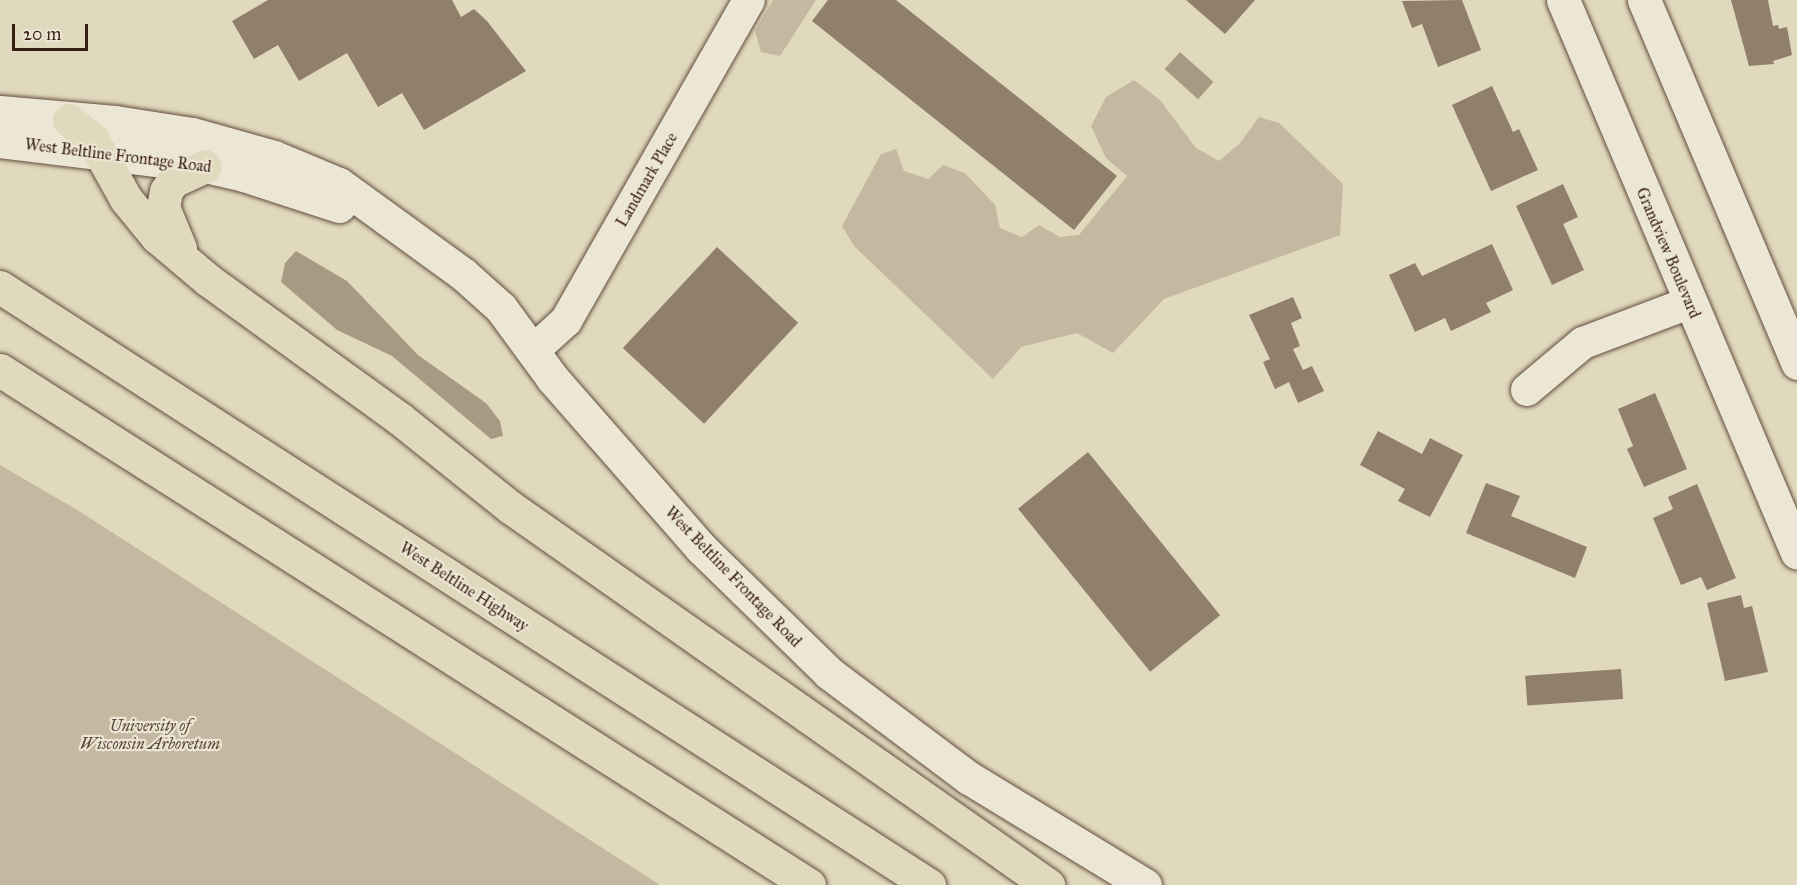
<!DOCTYPE html>
<html>
<head>
<meta charset="utf-8">
<style>
  body { margin:0 }
  #map { position:relative; width:1797px; height:885px; overflow:hidden; background:#e1d9bd; font-family:"IM FELL Great Primer",serif }
  div>[style] { position:absolute }
  [style*='--x'] { left:calc(var(--x)*1px); top:calc(var(--y)*1px); width:calc(var(--w)*1px); rotate:calc(var(--a)*1deg) }
  .green>* { inset:0; background:#c4b9a0 }
  .water>* { inset:0; background:#a89983; transform-origin:0 0 }
  .building>* { inset:0; background:#907f6b; transform-origin:0 0 }
  .roads { filter:drop-shadow(0 0 2px #634d3e) drop-shadow(0 0 2px #634d3e) }
  .street>* { height:32px; margin:-16px; padding:0 16px; transform-origin:16px; border-radius:16px; background:#ece6d4 }
  .secondary>* { height:33px; margin:-16.5px; padding:0 16.5px; transform-origin:16.5px; border-radius:16.5px; background:#ece6d4 }
  .highway>* { height:33px; margin:-16.5px; padding:0 16.5px; transform-origin:16.5px; border-radius:16.5px; background:#e1d9bd }
  span { translate:-50% -50%; white-space:nowrap; text-align:center; line-height:1.15; -webkit-text-stroke:4.5px #ece6d4; paint-order:stroke }
  .street-label { font-size:16px; color:#391e13 }
  .park-label { font-size:16px; color:#5c4536; font-style:italic }
  .scale { position:absolute; left:12px; top:24px; width:76px; height:27px; box-sizing:border-box; border:3px solid #391e13; border-top:0; padding-left:8px; font-size:18px; line-height:21px; white-space:nowrap; color:#391e13; -webkit-text-stroke:4px #ece6d4; paint-order:stroke }
</style>
</head>
<body>
<div id="map">
  <div class="green">
    <div style="clip-path:polygon(773px 0,816px 0,780px 56px,761px 52px,755px 31px)"></div>
    <div style="clip-path:polygon(1134px 80px,1160px 100px,1196px 148px,1219px 161px,1240px 143px,1259px 117px,1279px 123px,1343px 184px,1340px 235px,1164px 299px,1113px 353px,1077px 333px,1021px 347px,993px 379px,854px 246px,842px 226px,881px 154px,896px 149px,904px 171px,928px 179px,943px 165px,965px 173px,995px 205px,1000px 228px,1022px 237px,1039px 225px,1060px 237px,1079px 235px,1127px 176px,1106px 158px,1091px 126px,1106px 97px)"></div>
    <div style="clip-path:polygon(0 465px,79px 511px,660px 885px,0 885px)"></div>
  </div>
  <div class="water">
    <div style="left:1180px;top:52px;width:45px;height:23px;rotate:42deg"></div>
    <div style="clip-path:polygon(296px 251px,347px 281px,418px 355px,486px 403px,500px 421px,503px 436px,491px 439px,392px 356px,337px 330px,281px 282px,285px 263px)"></div>
  </div>
  <div class="building">
    <div style="clip-path:polygon(268px 0,452px 0,461px 17px,474px 9px,487px 21px,526px 71px,424px 130px,402px 93px,378px 107px,347px 53px,299px 81px,278px 45px,254px 59px,232px 21px)"></div>
    <div style="clip-path:polygon(828px 0,896px 0,1117px 176px,1074px 230px,812px 21px)"></div>
    <div style="clip-path:polygon(1186px 0,1255px 0,1225px 34px)"></div>
    <div style="clip-path:polygon(1462px 0,1481px 50px,1438px 67px,1422px 24px,1412px 28px,1402px 1px)"></div>
    <div style="clip-path:polygon(1731px 0,1768px 0,1773px 26px,1778px 25px,1779px 29px,1787px 27px,1792px 55px,1773px 61px,1774px 64px,1749px 66px)"></div>
    <div style="clip-path:polygon(1492px 86px,1513px 132px,1519px 129px,1538px 170px,1491px 191px,1452px 105px)"></div>
    <div style="clip-path:polygon(1563px 184px,1578px 217px,1563px 224px,1584px 270px,1552px 285px,1516px 206px)"></div>
    <div style="clip-path:polygon(1492px 244px,1513px 290px,1486px 303px,1491px 312px,1451px 331px,1445px 318px,1415px 332px,1389px 275px,1415px 263px,1422px 276px)"></div>
    <div style="left:717px;top:247px;width:111px;height:138px;rotate:43deg"></div>
    <div style="clip-path:polygon(1293px 297px,1302px 318px,1291px 323px,1300px 346px,1293px 349px,1303px 370px,1312px 366px,1324px 391px,1298px 403px,1289px 382px,1275px 389px,1263px 362px,1270px 359px,1249px 315px)"></div>
    <div style="clip-path:polygon(1655px 393px,1687px 469px,1644px 487px,1627px 449px,1633px 446px,1618px 409px)"></div>
    <div style="clip-path:polygon(1378px 431px,1422px 454px,1430px 438px,1463px 455px,1430px 517px,1398px 501px,1405px 489px,1360px 465px)"></div>
    <div style="left:1088px;top:452px;width:210px;height:90px;rotate:51deg"></div>
    <div style="clip-path:polygon(1486px 483px,1520px 496px,1511px 516px,1587px 547px,1575px 578px,1466px 533px)"></div>
    <div style="clip-path:polygon(1697px 484px,1736px 578px,1707px 590px,1701px 577px,1681px 585px,1653px 518px,1673px 509px,1668px 497px)"></div>
    <div style="clip-path:polygon(1741px 595px,1744px 608px,1752px 606px,1768px 672px,1725px 681px,1707px 603px)"></div>
    <div style="left:1621px;top:669px;width:30px;height:96px;rotate:86deg"></div>
  </div>
  <div class="roads">
    <div class="street">
      <div style="--x:533;--y:351;--w:45;--a:-42.3"></div>
      <div style="--x:566;--y:321;--w:369;--a:-60.3"></div>
      <div style="--x:1527;--y:390;--w:73;--a:-40"></div>
      <div style="--x:1583;--y:343;--w:113;--a:-20.7"></div>
    </div>
    <div class="secondary">
      <div style="--x:1563;--y:0;--w:600;--a:67.06"></div>
      <div style="--x:1644;--y:0;--w:394;--a:67.1"></div>
      <div style="--x:0;--y:112;--w:115;--a:5"></div>
      <div style="--x:115;--y:122;--w:78;--a:8.9"></div>
      <div style="--x:192;--y:134;--w:85;--a:15.7"></div>
      <div style="--x:274;--y:157;--w:70;--a:22.6"></div>
      <div style="--x:339;--y:184;--w:153;--a:36"></div>
      <div style="--x:463;--y:274;--w:51;--a:41.8"></div>
      <div style="--x:501;--y:308;--w:88;--a:53.8"></div>
      <div style="--x:553;--y:379;--w:225;--a:48.8"></div>
      <div style="--x:701;--y:548;--w:179;--a:44.3"></div>
      <div style="--x:829;--y:673;--w:175;--a:36.9"></div>
      <div style="--x:969;--y:778;--w:206;--a:31.3"></div>
      <div style="--x:0;--y:141;--w:207;--a:7"></div>
      <div style="--x:205;--y:166;--w:40;--a:13"></div>
      <div style="--x:244;--y:175;--w:100;--a:18.1"></div>
    </div>
    <div class="highway">
      <div style="--x:69;--y:120;--w:31;--a:40"></div>
      <div style="--x:93;--y:140;--w:68;--a:60.8"></div>
      <div style="--x:126;--y:199;--w:49;--a:50.8"></div>
      <div style="--x:157;--y:237;--w:67;--a:40.1"></div>
      <div style="--x:208;--y:280;--w:237;--a:35.9"></div>
      <div style="--x:400;--y:419;--w:141;--a:38.7"></div>
      <div style="--x:510;--y:507;--w:658;--a:35.09"></div>
      <div style="--x:180;--y:248;--w:44;--a:-112.5"></div>
      <div style="--x:163;--y:207;--w:16;--a:-79"></div>
      <div style="--x:166;--y:191;--w:12;--a:-55"></div>
      <div style="--x:173;--y:181;--w:35;--a:-25"></div>
      <div style="--x:0;--y:287;--w:1105;--a:32.77"></div>
      <div style="--x:0;--y:370;--w:959;--a:32.48"></div>
    </div>
  </div>
  <div class="street-label">
    <span style="left:118px;top:156px;rotate:7deg">West Beltline Frontage Road</span>
    <span style="left:647px;top:180px;rotate:-60deg">Landmark Place</span>
    <span style="left:1668px;top:253px;rotate:67deg">Grandview Boulevard</span>
    <span style="left:733px;top:577px;rotate:46deg">West Beltline Frontage Road</span>
    <span style="left:464px;top:587px;rotate:33deg">West Beltline Highway</span>
  </div>
  <div class="park-label">
    <span style="left:150px;top:735px">University of<br>Wisconsin Arboretum</span>
  </div>
  <div class="scale">20 m</div>
</div>
</body>
</html>
